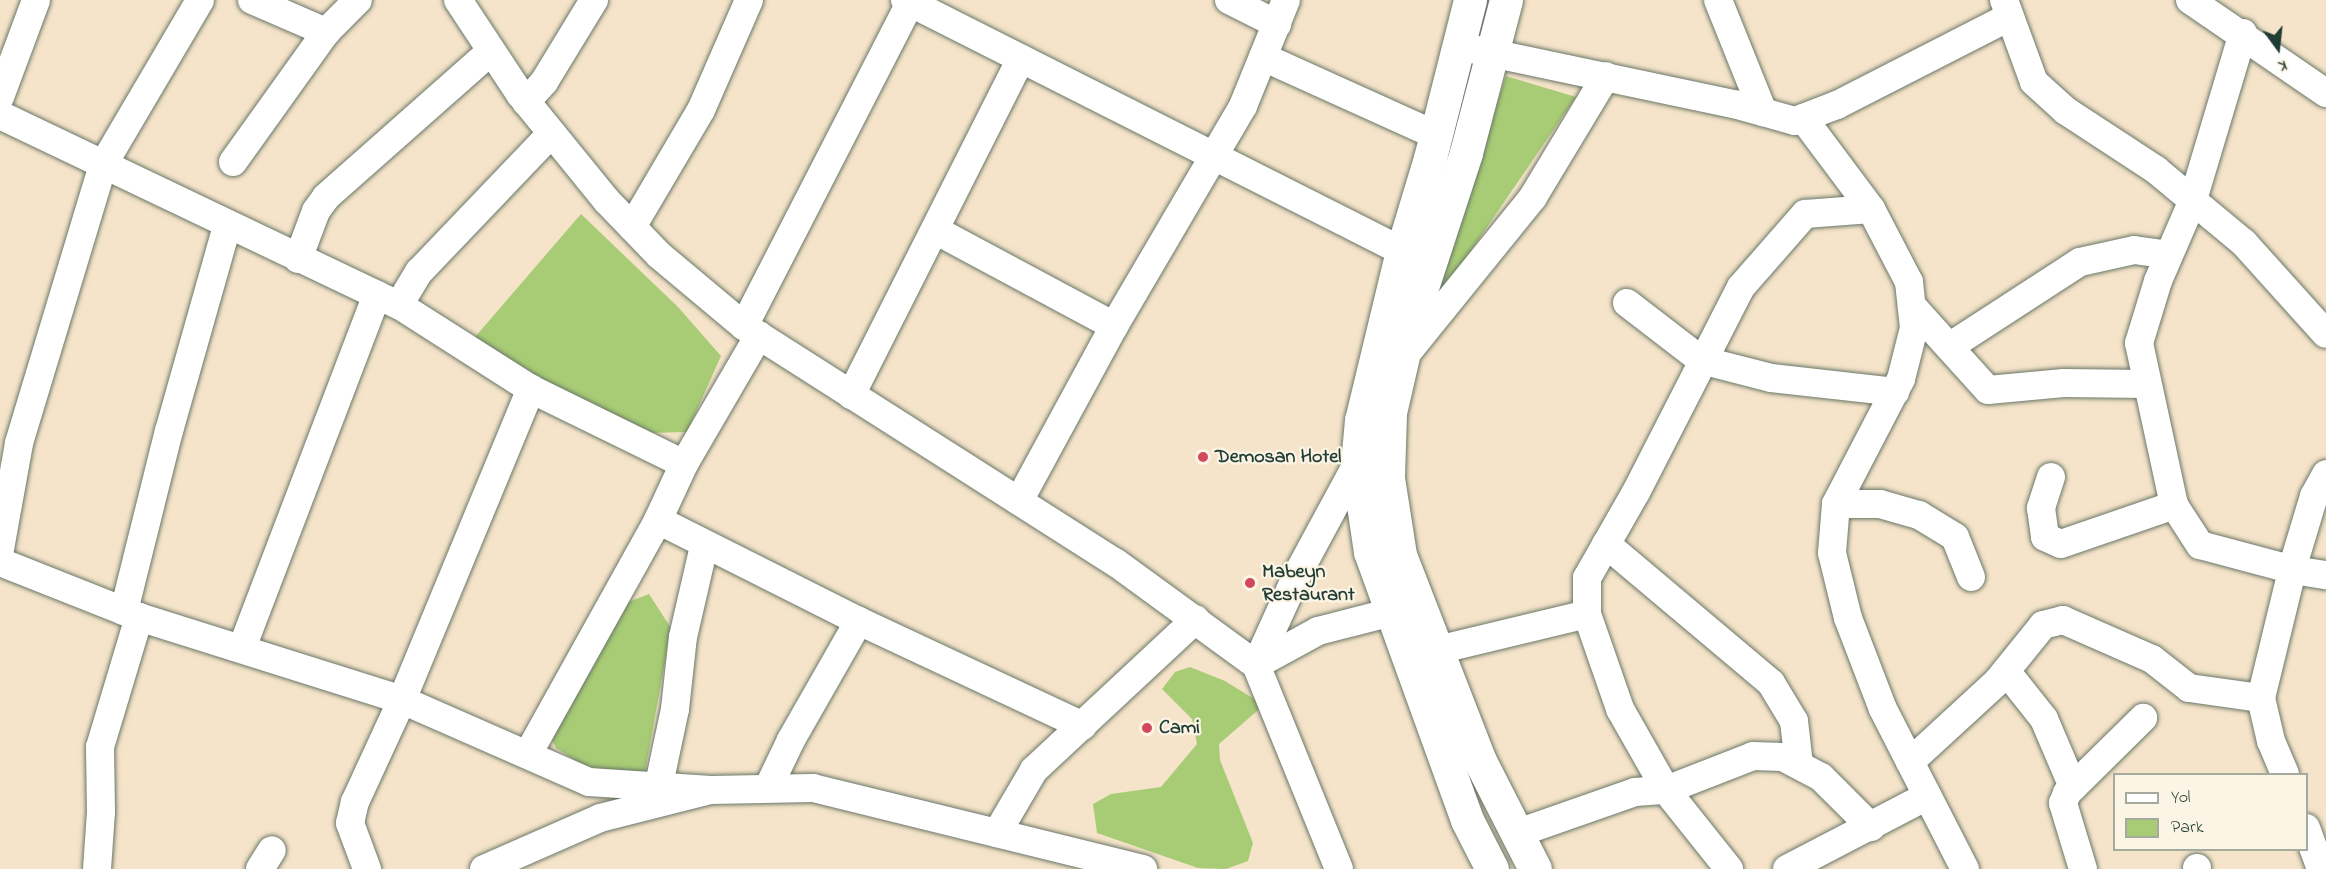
<!DOCTYPE html>
<html>
<head>
<meta charset="utf-8">
<style>
  body { margin:0 }
  #map { position:relative; width:2326px; height:869px; overflow:hidden; background:#f5e4c9; font-family:"Indie Flower",sans-serif }
  div>[style] { position:absolute }
  [style*='--x'] { left:calc(var(--x)*1px); top:calc(var(--y)*1px); width:calc(var(--w)*1px); rotate:calc(var(--a)*1deg) }
  .green>* { inset:0; background:#a8cc75 }
  .roads { filter:drop-shadow(0 0 2px #6a7768) drop-shadow(0 0 2px #6a7768) }
  .minor>* { height:28px; margin:-14px; padding:0 14px; transform-origin:14px; border-radius:14px; background:#fff }
  .major>* { height:33px; margin:-16.5px; padding:0 16.5px; transform-origin:16.5px; border-radius:16.5px; background:#fff }
  .dots>* { width:16px; height:16px; translate:-50% -50%; box-sizing:border-box; border:3px solid #fcf5e5; border-radius:50% }
  span { translate:-50% -50%; white-space:nowrap; text-align:center; line-height:1.15; -webkit-text-stroke:4.5px #fcf5e5; paint-order:stroke }
  .poi-label { font-size:20px; color:#1f3d34; font-weight:700 }
  .left { translate:0 -50%; text-align:left }
  .legend { position:absolute; left:2113px; top:773px; width:195px; height:78px; box-sizing:border-box; background:#fcf5e5; border:2px solid #a4ab9e; margin:0; padding:8px 10px; list-style:none; font-size:18px; color:#1f3d34 }
  .legend li { display:flex; align-items:center; gap:12px; height:30px }
  .legend b { width:30px; border:2px solid #a4ab9e }
  .north { position:absolute; left:2248px; top:18px; width:60px; height:60px; -webkit-text-stroke:4px #fcf5e5; paint-order:stroke; rotate:165deg; font-size:16px; font-weight:700; line-height:24px; text-align:center; color:#1f3d34 }
  .north::after { content:''; display:block; margin:auto; width:21px; height:27px; background:#1f3d34; clip-path:polygon(50% 0,100% 100%,50% 72%,0 100%) }
</style>
</head>
<body>
<div id="map">
  <div class="green">
    <div style="clip-path:polygon(1506px 76px,1576px 97px,1446px 287px,1436px 285px)"></div>
    <div style="clip-path:polygon(581px 214px,678px 307px,721px 356px,687px 432px,647px 433px,563px 392px,475px 337px)"></div>
    <div style="clip-path:polygon(649px 594px,671px 628px,644px 777px,585px 766px,556px 748px,550px 736px,623px 604px)"></div>
    <div style="clip-path:polygon(1190px 667px,1225px 681px,1264px 705px,1219px 744px,1220px 760px,1253px 843px,1248px 861px,1226px 869px,1198px 868px,1097px 833px,1093px 804px,1111px 794px,1161px 787px,1197px 744px,1192px 719px,1162px 689px,1175px 672px)"></div>
  </div>
  <div class="roads">
    <div class="minor">
      <div style="--x:252;--y:0;--w:81;--a:23.4"></div>
      <div style="--x:458;--y:0;--w:113;--a:56.6"></div>
      <div style="--x:520;--y:94;--w:138;--a:50.9"></div>
      <div style="--x:607;--y:201;--w:75;--a:46.1"></div>
      <div style="--x:659;--y:255;--w:111;--a:39.9"></div>
      <div style="--x:744;--y:326;--w:440;--a:32.5"></div>
      <div style="--x:1115;--y:562;--w:175;--a:36.1"></div>
      <div style="--x:1256;--y:665;--w:71;--a:-28.7"></div>
      <div style="--x:1318;--y:631;--w:76;--a:-14.4"></div>
      <div style="--x:905;--y:0;--w:557;--a:26.8"></div>
      <div style="--x:1229;--y:0;--w:54;--a:26.6"></div>
      <div style="--x:1718;--y:0;--w:121;--a:68.1"></div>
      <div style="--x:2004;--y:0;--w:87;--a:69.9"></div>
      <div style="--x:2034;--y:82;--w:43;--a:42.2"></div>
      <div style="--x:2066;--y:111;--w:108;--a:33.2"></div>
      <div style="--x:2156;--y:170;--w:114;--a:39.7"></div>
      <div style="--x:2244;--y:243;--w:122;--a:48"></div>
      <div style="--x:2190;--y:0;--w:165;--a:34.4"></div>
      <div style="--x:2243;--y:33;--w:174;--a:106.7"></div>
      <div style="--x:2193;--y:200;--w:88;--a:113.4"></div>
      <div style="--x:2158;--y:281;--w:65;--a:107"></div>
      <div style="--x:2139;--y:343;--w:166;--a:77.8"></div>
      <div style="--x:2174;--y:505;--w:48;--a:57"></div>
      <div style="--x:2200;--y:545;--w:96;--a:15"></div>
      <div style="--x:2293;--y:570;--w:33;--a:9"></div>
      <div style="--x:1472;--y:49;--w:268;--a:11.9"></div>
      <div style="--x:1734;--y:104;--w:63;--a:15.6"></div>
      <div style="--x:1795;--y:121;--w:45;--a:-20.9"></div>
      <div style="--x:1837;--y:105;--w:193;--a:-27.1"></div>
      <div style="--x:1263;--y:57;--w:190;--a:24.3"></div>
      <div style="--x:0;--y:97;--w:103;--a:-69.6"></div>
      <div style="--x:526;--y:102;--w:27;--a:-48"></div>
      <div style="--x:544;--y:82;--w:96;--a:-58.6"></div>
      <div style="--x:0;--y:115;--w:442;--a:25.5"></div>
      <div style="--x:399;--y:305;--w:156;--a:32.5"></div>
      <div style="--x:531;--y:389;--w:170;--a:26.1"></div>
      <div style="--x:1803;--y:118;--w:114;--a:53.2"></div>
      <div style="--x:1871;--y:209;--w:82;--a:62.5"></div>
      <div style="--x:1909;--y:282;--w:46;--a:83.8"></div>
      <div style="--x:1914;--y:328;--w:53;--a:104.3"></div>
      <div style="--x:1901;--y:379;--w:141;--a:117.5"></div>
      <div style="--x:1836;--y:504;--w:49;--a:94.7"></div>
      <div style="--x:1832;--y:553;--w:67;--a:76.2"></div>
      <div style="--x:1848;--y:618;--w:97;--a:69"></div>
      <div style="--x:1883;--y:709;--w:180;--a:62.9"></div>
      <div style="--x:233;--y:162;--w:160;--a:-54.4"></div>
      <div style="--x:326;--y:32;--w:45;--a:-45"></div>
      <div style="--x:1871;--y:209;--w:66;--a:175.7"></div>
      <div style="--x:1805;--y:214;--w:97;--a:131.2"></div>
      <div style="--x:1741;--y:287;--w:230;--a:117.1"></div>
      <div style="--x:1636;--y:492;--w:99;--a:119.7"></div>
      <div style="--x:1587;--y:578;--w:36;--a:90"></div>
      <div style="--x:1587;--y:614;--w:101;--a:70.8"></div>
      <div style="--x:1620;--y:709;--w:93;--a:60.4"></div>
      <div style="--x:1666;--y:790;--w:93;--a:-21.3"></div>
      <div style="--x:1753;--y:756;--w:30;--a:2"></div>
      <div style="--x:1783;--y:757;--w:43;--a:27.8"></div>
      <div style="--x:1821;--y:777;--w:71;--a:45"></div>
      <div style="--x:632;--y:227;--w:136;--a:-59.5"></div>
      <div style="--x:701;--y:110;--w:120;--a:-66.4"></div>
      <div style="--x:937;--y:231;--w:201;--a:28.2"></div>
      <div style="--x:298;--y:259;--w:51;--a:-69.4"></div>
      <div style="--x:316;--y:211;--w:17;--a:-54"></div>
      <div style="--x:326;--y:197;--w:220;--a:-41.5"></div>
      <div style="--x:1627;--y:303;--w:93;--a:37.6"></div>
      <div style="--x:1701;--y:360;--w:72;--a:14.4"></div>
      <div style="--x:1771;--y:378;--w:125;--a:6.4"></div>
      <div style="--x:399;--y:305;--w:39;--a:-59"></div>
      <div style="--x:419;--y:272;--w:192;--a:-46.3"></div>
      <div style="--x:1912;--y:306;--w:113;--a:47.9"></div>
      <div style="--x:1988;--y:390;--w:76;--a:-5.3"></div>
      <div style="--x:2064;--y:383;--w:82;--a:0.7"></div>
      <div style="--x:744;--y:326;--w:363;--a:-62.8"></div>
      <div style="--x:1949;--y:347;--w:156;--a:-33"></div>
      <div style="--x:2080;--y:262;--w:55;--a:-12.5"></div>
      <div style="--x:2134;--y:250;--w:35;--a:8"></div>
      <div style="--x:1402;--y:359;--w:208;--a:-51"></div>
      <div style="--x:1533;--y:197;--w:141;--a:-58.9"></div>
      <div style="--x:851;--y:395;--w:377;--a:-63.2"></div>
      <div style="--x:2051;--y:477;--w:33;--a:108"></div>
      <div style="--x:2041;--y:508;--w:29;--a:82"></div>
      <div style="--x:2045;--y:537;--w:17;--a:24"></div>
      <div style="--x:2061;--y:544;--w:120;--a:-19"></div>
      <div style="--x:1019;--y:501;--w:199;--a:-61.5"></div>
      <div style="--x:1114;--y:326;--w:255;--a:-59.6"></div>
      <div style="--x:1243;--y:106;--w:114;--a:-67.9"></div>
      <div style="--x:1836;--y:504;--w:44;--a:0"></div>
      <div style="--x:1880;--y:504;--w:41;--a:15.8"></div>
      <div style="--x:1919;--y:515;--w:42;--a:31.4"></div>
      <div style="--x:1955;--y:537;--w:43;--a:68.2"></div>
      <div style="--x:658;--y:520;--w:225;--a:26.7"></div>
      <div style="--x:859;--y:621;--w:247;--a:25.1"></div>
      <div style="--x:1606;--y:544;--w:216;--a:40.1"></div>
      <div style="--x:1771;--y:683;--w:44;--a:58.8"></div>
      <div style="--x:1794;--y:721;--w:44;--a:83.5"></div>
      <div style="--x:0;--y:549;--w:108;--a:-79.8"></div>
      <div style="--x:19;--y:443;--w:290;--a:-73.2"></div>
      <div style="--x:103;--y:165;--w:191;--a:-59.5"></div>
      <div style="--x:0;--y:562;--w:149;--a:21.6"></div>
      <div style="--x:139;--y:617;--w:276;--a:17.5"></div>
      <div style="--x:402;--y:700;--w:204;--a:23.7"></div>
      <div style="--x:589;--y:782;--w:122;--a:3.8"></div>
      <div style="--x:124;--y:611;--w:186;--a:-76"></div>
      <div style="--x:169;--y:431;--w:213;--a:-74.2"></div>
      <div style="--x:242;--y:648;--w:378;--a:-69.1"></div>
      <div style="--x:1437;--y:650;--w:154;--a:-13.5"></div>
      <div style="--x:2006;--y:671;--w:61;--a:51.6"></div>
      <div style="--x:2044;--y:719;--w:74;--a:66.9"></div>
      <div style="--x:528;--y:754;--w:268;--a:-60.9"></div>
      <div style="--x:658;--y:520;--w:62;--a:-65.1"></div>
      <div style="--x:684;--y:464;--w:149;--a:-59.8"></div>
      <div style="--x:1910;--y:762;--w:118;--a:-42.6"></div>
      <div style="--x:1997;--y:682;--w:73;--a:-51.1"></div>
      <div style="--x:2043;--y:625;--w:21;--a:-14"></div>
      <div style="--x:2063;--y:620;--w:97;--a:23.7"></div>
      <div style="--x:2152;--y:659;--w:47;--a:38.1"></div>
      <div style="--x:2189;--y:688;--w:73;--a:7.9"></div>
      <div style="--x:2285;--y:774;--w:36;--a:-113"></div>
      <div style="--x:2271;--y:741;--w:44;--a:-103.1"></div>
      <div style="--x:2261;--y:698;--w:143;--a:-76.3"></div>
      <div style="--x:2295;--y:559;--w:66;--a:-73.2"></div>
      <div style="--x:2314;--y:496;--w:25;--a:-61"></div>
      <div style="--x:768;--y:788;--w:53;--a:-64.4"></div>
      <div style="--x:791;--y:740;--w:137;--a:-60.3"></div>
      <div style="--x:658;--y:789;--w:82;--a:-78"></div>
      <div style="--x:675;--y:709;--w:72;--a:-83.7"></div>
      <div style="--x:683;--y:637;--w:93;--a:-77"></div>
      <div style="--x:2306;--y:828;--w:44;--a:69.9"></div>
      <div style="--x:997;--y:833;--w:73;--a:-59.6"></div>
      <div style="--x:1034;--y:770;--w:221;--a:-43"></div>
      <div style="--x:1518;--y:833;--w:124;--a:-19.3"></div>
      <div style="--x:1635;--y:792;--w:31;--a:-4"></div>
      <div style="--x:1666;--y:790;--w:101;--a:51.4"></div>
      <div style="--x:97;--y:869;--w:57;--a:-86"></div>
      <div style="--x:101;--y:812;--w:65;--a:-90.9"></div>
      <div style="--x:100;--y:747;--w:136;--a:-73.3"></div>
      <div style="--x:260;--y:869;--w:22;--a:-58"></div>
      <div style="--x:367;--y:869;--w:49;--a:-110.3"></div>
      <div style="--x:350;--y:823;--w:22;--a:-77"></div>
      <div style="--x:355;--y:802;--w:112;--a:-65.3"></div>
      <div style="--x:402;--y:700;--w:337;--a:-67.5"></div>
      <div style="--x:484;--y:869;--w:127;--a:-23.7"></div>
      <div style="--x:600;--y:818;--w:114;--a:-14.2"></div>
      <div style="--x:711;--y:790;--w:102;--a:-1.1"></div>
      <div style="--x:813;--y:788;--w:340;--a:13.8"></div>
      <div style="--x:1339;--y:869;--w:220;--a:-112.1"></div>
      <div style="--x:1256;--y:665;--w:99;--a:-65.5"></div>
      <div style="--x:1297;--y:575;--w:126;--a:-61.6"></div>
      <div style="--x:1787;--y:869;--w:158;--a:-27.5"></div>
      <div style="--x:2083;--y:869;--w:69;--a:-106.9"></div>
      <div style="--x:2063;--y:803;--w:11;--a:-68"></div>
      <div style="--x:2067;--y:793;--w:107;--a:-44.6"></div>
      <div style="--x:2197;--y:869;--w:1;--a:-90"></div>
    </div>
    <div class="major">
      <div style="--x:1470;--y:0;--w:163;--a:104.2"></div>
      <div style="--x:1430;--y:158;--w:97;--a:106.8"></div>
      <div style="--x:1402;--y:251;--w:174;--a:103.6"></div>
      <div style="--x:1361;--y:420;--w:44;--a:95.2"></div>
      <div style="--x:1357;--y:464;--w:89;--a:81.6"></div>
      <div style="--x:1370;--y:552;--w:285;--a:70.1"></div>
      <div style="--x:1467;--y:820;--w:55;--a:63"></div>
      <div style="--x:1506;--y:0;--w:158;--a:104.7"></div>
      <div style="--x:1466;--y:153;--w:177;--a:108.1"></div>
      <div style="--x:1411;--y:321;--w:94;--a:102.9"></div>
      <div style="--x:1390;--y:413;--w:65;--a:91.8"></div>
      <div style="--x:1388;--y:478;--w:78;--a:81.1"></div>
      <div style="--x:1400;--y:555;--w:221;--a:68.8"></div>
      <div style="--x:1480;--y:761;--w:121;--a:63"></div>
    </div>
  </div>
  <div class="dots">
    <div style="left:1203px;top:457px;background:#d1495b"></div>
    <div style="left:1250px;top:583px;background:#d1495b"></div>
    <div style="left:1147px;top:728px;background:#d1495b"></div>
  </div>
  <div class="poi-label">
    <span class="left" style="left:1215px;top:457px">Demosan Hotel</span>
    <span class="left" style="left:1262px;top:584px">Mabeyn<br>Restaurant</span>
    <span class="left" style="left:1159px;top:728px">Cami</span>
  </div>
  <ul class="legend">
  <li><b style="height:8px;background:#fff"></b>Yol</li>
  <li><b style="height:16px;background:#a8cc75"></b>Park</li>
  </ul>
  <div class="north">K</div>
</div>
</body>
</html>
